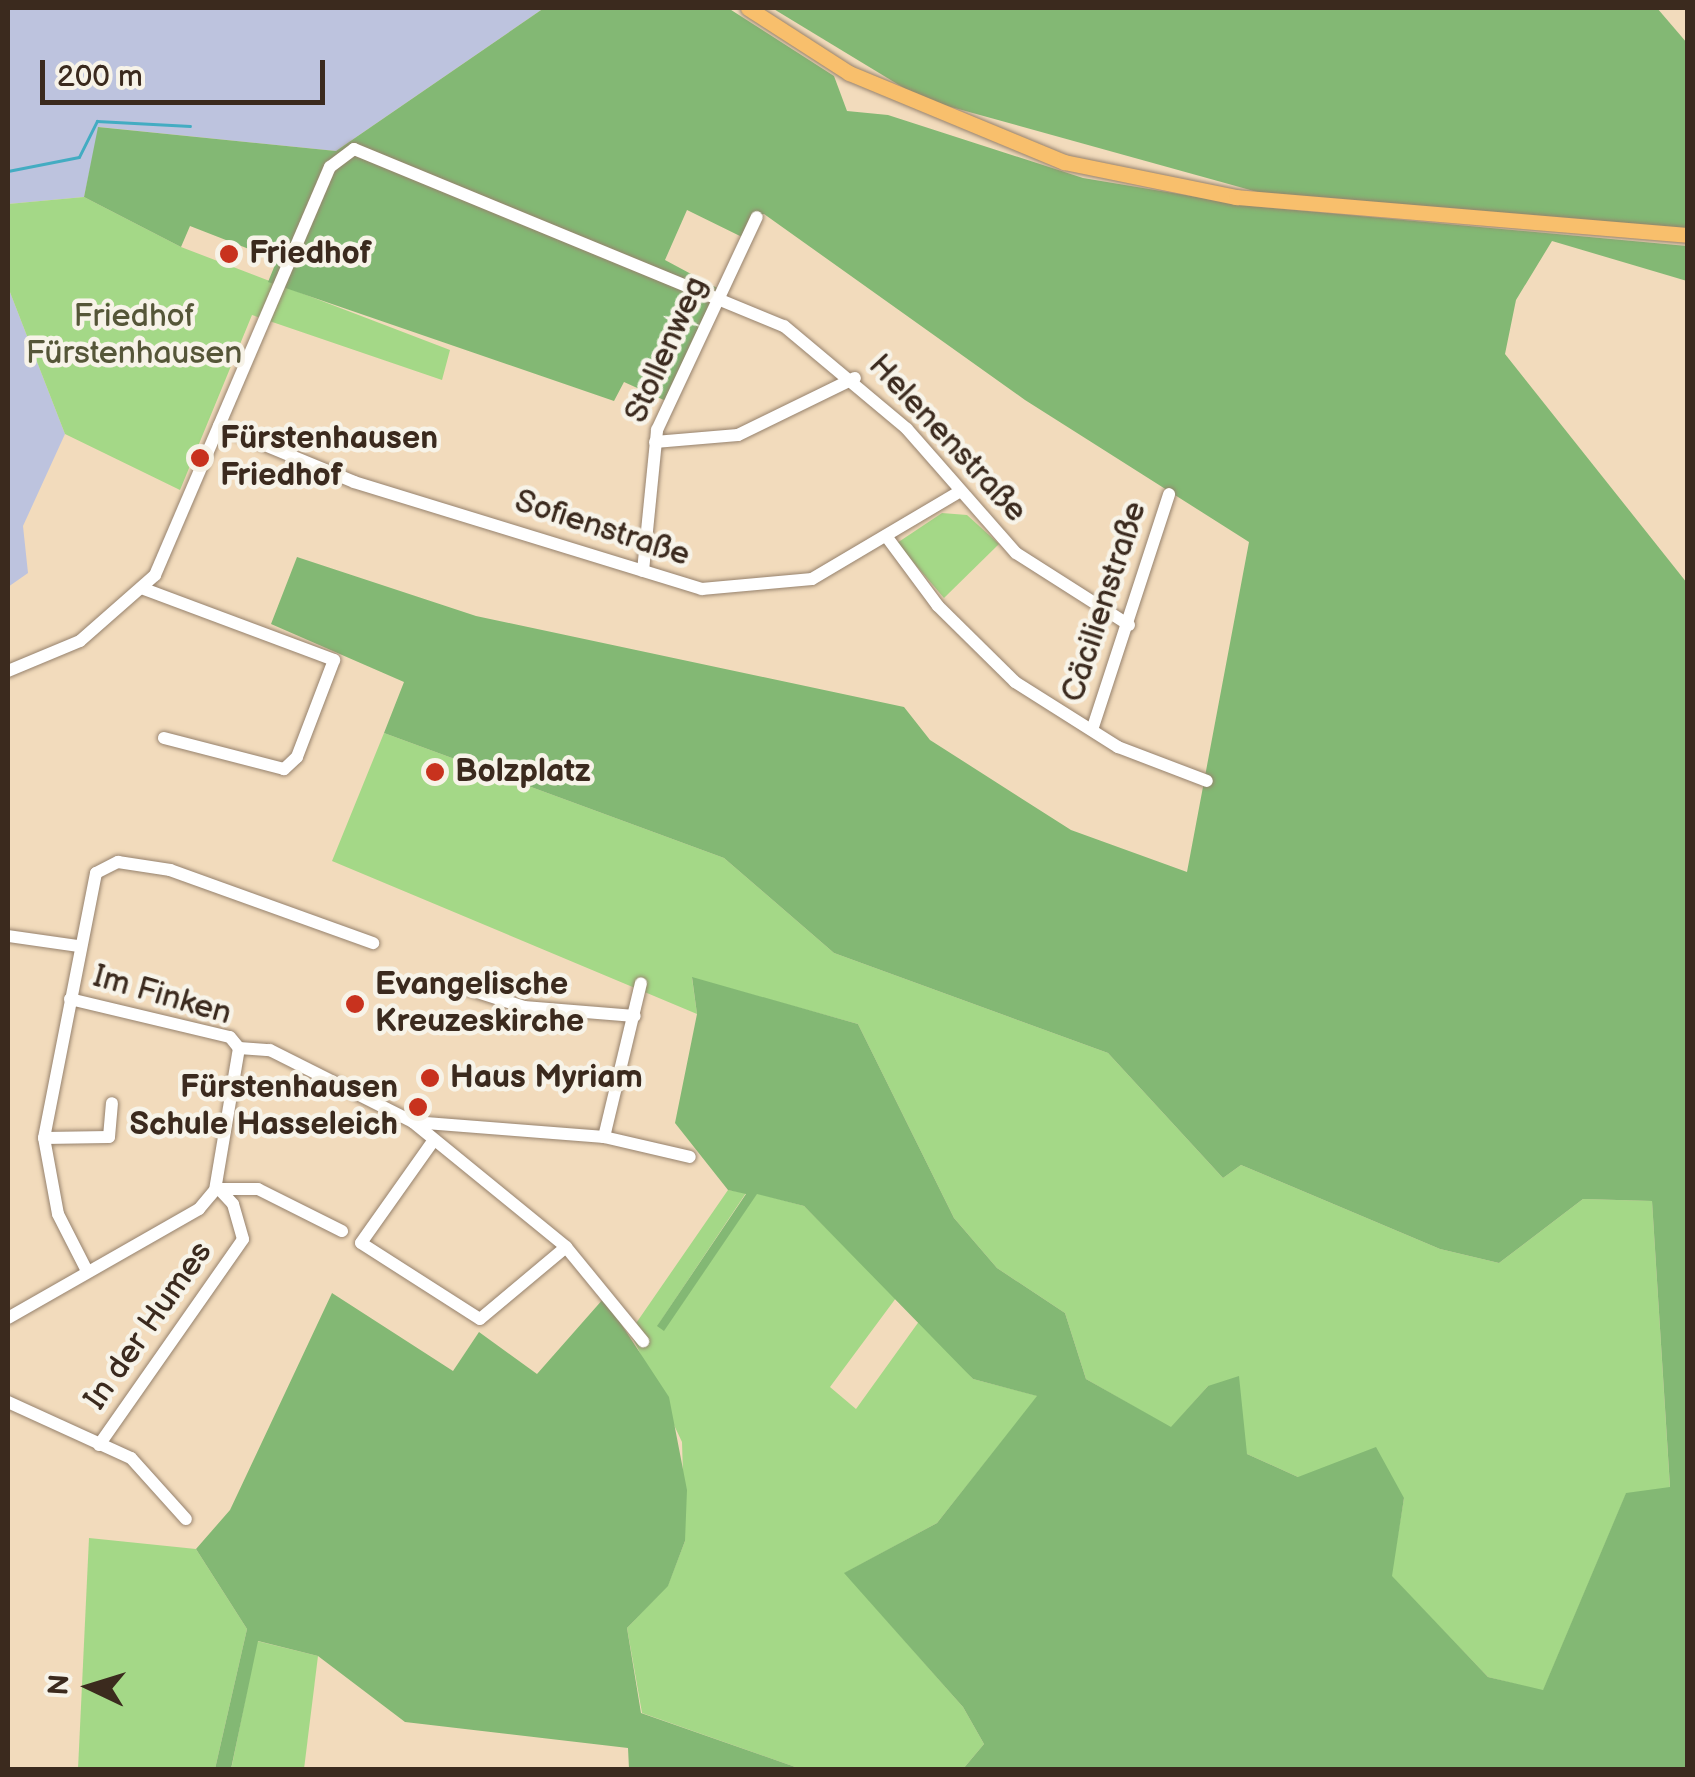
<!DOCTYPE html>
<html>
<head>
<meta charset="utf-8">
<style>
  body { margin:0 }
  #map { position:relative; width:1695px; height:1777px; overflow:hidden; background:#f2dbbc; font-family:"Balsamiq Sans",sans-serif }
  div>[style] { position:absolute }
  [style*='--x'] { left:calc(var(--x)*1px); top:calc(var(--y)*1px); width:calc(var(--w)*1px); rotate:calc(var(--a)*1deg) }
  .industrial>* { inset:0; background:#bdc3de }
  .green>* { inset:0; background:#a4d887 }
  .forest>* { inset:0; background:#83b874 }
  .stream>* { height:2.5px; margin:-1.25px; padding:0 1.25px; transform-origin:1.25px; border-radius:1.25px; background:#43acc2 }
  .roads { filter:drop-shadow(0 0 2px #96826d) drop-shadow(0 0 2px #96826d) }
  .minor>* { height:12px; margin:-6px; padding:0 6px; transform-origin:6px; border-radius:6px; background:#fff }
  .major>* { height:15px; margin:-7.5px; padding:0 7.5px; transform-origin:7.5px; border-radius:7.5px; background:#f8bf6c }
  .dots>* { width:28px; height:28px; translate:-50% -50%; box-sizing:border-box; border:5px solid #f7f3e8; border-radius:50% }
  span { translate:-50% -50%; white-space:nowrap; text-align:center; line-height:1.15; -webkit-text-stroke:9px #f7f3e8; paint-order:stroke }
  .poi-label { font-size:32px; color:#3b2a1e; font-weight:700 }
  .left { translate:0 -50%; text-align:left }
  .right { translate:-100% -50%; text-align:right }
  .park-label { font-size:32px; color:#555638 }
  .street-label { font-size:32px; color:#3b2a1e }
  .frame { position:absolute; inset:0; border:10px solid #3b2a1e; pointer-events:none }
  .north { position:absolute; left:40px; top:1637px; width:100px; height:100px; -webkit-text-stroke:8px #f7f3e8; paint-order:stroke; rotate:274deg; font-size:28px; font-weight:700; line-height:40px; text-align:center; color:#3b2a1e }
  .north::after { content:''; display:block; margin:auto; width:35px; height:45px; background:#3b2a1e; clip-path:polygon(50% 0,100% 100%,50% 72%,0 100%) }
  .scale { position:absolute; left:40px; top:60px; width:285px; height:45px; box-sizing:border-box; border:5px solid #3b2a1e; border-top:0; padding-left:12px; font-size:30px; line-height:35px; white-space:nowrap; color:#3b2a1e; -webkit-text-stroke:8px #f7f3e8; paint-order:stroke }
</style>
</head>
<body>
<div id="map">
  <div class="industrial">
    <div style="clip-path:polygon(8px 8px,544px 8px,336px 151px,99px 127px,84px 197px,8px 204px)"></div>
    <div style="clip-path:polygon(8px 287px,65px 434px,23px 526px,28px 573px,8px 587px)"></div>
  </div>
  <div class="green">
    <div style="clip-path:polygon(84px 197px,181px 247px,450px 350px,442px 380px,252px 315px,180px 490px,65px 434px,8px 287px,8px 204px)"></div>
    <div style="clip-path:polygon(942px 513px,967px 515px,999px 544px,944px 598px,897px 543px)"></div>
    <div style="clip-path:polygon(384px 733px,724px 858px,834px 953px,1108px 1053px,1223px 1178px,1241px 1165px,1440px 1249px,1499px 1263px,1583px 1199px,1652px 1201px,1670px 1488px,1626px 1494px,1543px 1691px,1488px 1677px,1391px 1576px,1404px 1498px,1298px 1477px,1247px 1454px,1208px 1386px,1171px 1428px,1086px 1379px,1065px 1313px,997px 1268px,954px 1218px,858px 1024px,692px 978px,697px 1014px,332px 861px)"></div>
    <div style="clip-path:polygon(728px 1190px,746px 1193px,658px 1325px,664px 1330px,757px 1193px,804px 1206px,896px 1298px,830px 1387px,856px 1409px,920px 1320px,973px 1379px,1038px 1396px,937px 1523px,845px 1573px,963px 1707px,984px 1744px,963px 1769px,801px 1769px,642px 1713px,627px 1628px,668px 1585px,685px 1541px,682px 1442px,630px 1332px)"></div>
    <div style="clip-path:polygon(89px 1538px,196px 1549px,247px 1629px,215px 1769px,78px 1769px)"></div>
    <div style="clip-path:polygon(257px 1641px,318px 1656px,304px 1769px,231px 1770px)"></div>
  </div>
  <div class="forest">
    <div style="clip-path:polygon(544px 8px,728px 8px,834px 76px,847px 111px,888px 115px,1083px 178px,1251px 206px,1687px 246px,1687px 281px,1552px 241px,1516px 300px,1505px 354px,1687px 583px,1687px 1769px,963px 1769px,984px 1744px,963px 1707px,844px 1573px,937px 1523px,1037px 1396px,973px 1379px,804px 1206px,757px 1194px,664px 1331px,657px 1326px,746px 1194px,728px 1190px,675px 1123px,697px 1014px,692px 977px,858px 1024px,954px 1218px,997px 1268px,1065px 1313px,1086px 1379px,1171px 1427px,1208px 1386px,1239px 1376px,1247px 1454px,1298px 1477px,1376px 1447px,1404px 1498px,1392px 1576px,1488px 1677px,1543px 1690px,1626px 1493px,1670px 1487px,1652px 1201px,1583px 1199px,1499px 1263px,1440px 1249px,1241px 1165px,1223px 1178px,1108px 1053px,834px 953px,724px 858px,384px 733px,404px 682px,271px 624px,297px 557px,476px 616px,904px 707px,930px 740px,1071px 830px,1187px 872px,1249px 542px,1025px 400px,764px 214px,753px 215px,742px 237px,687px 210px,665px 260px,719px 289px,666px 401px,624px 382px,614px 401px,268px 282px,277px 260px,190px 226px,181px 247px,84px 197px,98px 127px,336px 151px)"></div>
    <div style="clip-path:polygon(772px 8px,1657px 8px,1687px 43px,1687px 230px,1261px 193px,922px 99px)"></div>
    <div style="clip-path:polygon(332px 1293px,453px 1371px,479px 1332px,537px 1374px,604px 1298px,669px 1397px,687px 1490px,685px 1541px,668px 1586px,627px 1628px,641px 1713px,801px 1769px,629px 1769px,628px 1748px,405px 1722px,318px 1656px,258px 1641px,231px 1769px,215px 1769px,247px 1629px,196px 1549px,230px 1510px)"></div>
  </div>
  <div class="stream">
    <div style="--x:8;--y:171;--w:72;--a:-11.2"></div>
    <div style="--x:79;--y:157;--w:40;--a:-63.4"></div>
    <div style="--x:97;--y:121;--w:93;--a:3.1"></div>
  </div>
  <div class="roads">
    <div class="minor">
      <div style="--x:219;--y:426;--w:146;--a:22.5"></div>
      <div style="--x:354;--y:482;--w:364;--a:17.1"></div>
      <div style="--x:702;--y:589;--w:110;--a:-5.2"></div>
      <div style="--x:812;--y:579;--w:171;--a:-30.6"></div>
      <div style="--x:655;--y:442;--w:83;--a:-4.8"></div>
      <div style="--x:738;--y:435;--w:130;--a:-26"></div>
      <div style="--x:889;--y:540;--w:82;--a:53.4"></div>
      <div style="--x:938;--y:606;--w:108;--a:44.6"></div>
      <div style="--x:1015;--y:682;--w:122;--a:32.3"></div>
      <div style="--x:1118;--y:747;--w:95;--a:20.9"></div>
      <div style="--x:643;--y:571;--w:142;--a:-84.3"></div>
      <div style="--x:657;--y:430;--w:235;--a:-64.9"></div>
      <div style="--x:144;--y:589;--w:203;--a:20.5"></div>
      <div style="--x:334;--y:660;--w:104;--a:110.9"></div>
      <div style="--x:297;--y:757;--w:18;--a:137"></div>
      <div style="--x:284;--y:769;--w:124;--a:-165.5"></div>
      <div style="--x:8;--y:671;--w:78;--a:-22.6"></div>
      <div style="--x:80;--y:641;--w:100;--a:-41.3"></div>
      <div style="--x:155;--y:575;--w:444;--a:-66.8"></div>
      <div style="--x:330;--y:167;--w:30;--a:-37"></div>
      <div style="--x:354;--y:149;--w:465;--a:22.4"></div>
      <div style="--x:784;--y:326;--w:160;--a:39.9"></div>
      <div style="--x:907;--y:429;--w:165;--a:48.7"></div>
      <div style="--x:1016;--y:553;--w:134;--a:32.5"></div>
      <div style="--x:1093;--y:727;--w:245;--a:-71.9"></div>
      <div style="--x:8;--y:936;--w:71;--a:8.1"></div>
      <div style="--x:468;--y:989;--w:59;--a:17.8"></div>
      <div style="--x:524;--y:1007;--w:111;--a:4.6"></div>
      <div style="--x:70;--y:999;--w:164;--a:13.4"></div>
      <div style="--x:230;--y:1037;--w:14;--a:51"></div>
      <div style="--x:239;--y:1048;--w:31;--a:4"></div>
      <div style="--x:270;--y:1050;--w:160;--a:26.7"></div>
      <div style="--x:413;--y:1122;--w:198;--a:39.2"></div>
      <div style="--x:566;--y:1247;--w:122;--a:50.7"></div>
      <div style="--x:413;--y:1122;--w:192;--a:4.5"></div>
      <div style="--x:604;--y:1137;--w:88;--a:13.1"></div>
      <div style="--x:604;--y:1137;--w:158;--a:-76.5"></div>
      <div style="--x:44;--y:1138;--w:65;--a:-0.9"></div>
      <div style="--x:109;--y:1137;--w:34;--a:-85"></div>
      <div style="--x:431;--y:1144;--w:121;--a:125.3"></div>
      <div style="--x:361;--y:1243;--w:141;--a:32.6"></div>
      <div style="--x:480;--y:1319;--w:112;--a:-39.9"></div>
      <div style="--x:221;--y:1189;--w:37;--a:0"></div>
      <div style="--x:258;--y:1189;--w:94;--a:26.6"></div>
      <div style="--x:87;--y:1271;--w:64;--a:-117"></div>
      <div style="--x:58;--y:1214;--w:77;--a:-100.4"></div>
      <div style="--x:44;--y:1138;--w:270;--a:-78.9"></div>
      <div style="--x:96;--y:873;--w:25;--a:-27"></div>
      <div style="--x:118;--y:862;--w:53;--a:8.7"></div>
      <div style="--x:170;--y:870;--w:216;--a:19.8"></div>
      <div style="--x:8;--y:1318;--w:220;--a:-29.7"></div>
      <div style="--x:199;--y:1209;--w:25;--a:-50"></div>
      <div style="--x:215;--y:1190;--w:144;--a:-80.4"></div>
      <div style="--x:8;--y:1402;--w:135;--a:24.5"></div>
      <div style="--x:131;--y:1458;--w:82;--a:48"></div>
      <div style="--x:99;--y:1445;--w:251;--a:-55"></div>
      <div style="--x:243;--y:1239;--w:36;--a:-106"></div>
      <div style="--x:233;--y:1204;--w:25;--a:-133"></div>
    </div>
    <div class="major">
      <div style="--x:748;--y:8;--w:120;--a:32.8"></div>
      <div style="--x:849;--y:73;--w:233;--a:22.5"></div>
      <div style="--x:1064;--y:162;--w:176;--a:11.5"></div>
      <div style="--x:1236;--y:197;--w:454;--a:4.8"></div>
    </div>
  </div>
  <div class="dots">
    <div style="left:229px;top:254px;background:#c8321e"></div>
    <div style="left:200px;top:458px;background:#c8321e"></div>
    <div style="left:435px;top:772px;background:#c8321e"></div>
    <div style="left:355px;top:1004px;background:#c8321e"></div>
    <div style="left:430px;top:1078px;background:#c8321e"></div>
    <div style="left:418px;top:1107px;background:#c8321e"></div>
  </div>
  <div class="poi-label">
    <span class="left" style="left:249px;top:254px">Friedhof</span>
    <span class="left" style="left:220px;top:458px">Fürstenhausen<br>Friedhof</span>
    <span class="left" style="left:455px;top:772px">Bolzplatz</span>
    <span class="left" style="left:375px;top:1004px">Evangelische<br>Kreuzeskirche</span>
    <span class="left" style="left:450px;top:1078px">Haus Myriam</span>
    <span class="right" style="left:398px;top:1107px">Fürstenhausen<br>Schule Hasseleich</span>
  </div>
  <div class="park-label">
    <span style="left:134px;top:336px">Friedhof<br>Fürstenhausen</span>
  </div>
  <div class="street-label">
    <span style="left:667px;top:350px;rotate:-66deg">Stollenweg</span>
    <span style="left:947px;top:439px;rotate:47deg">Helenenstraße</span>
    <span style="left:602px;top:529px;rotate:18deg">Sofienstraße</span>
    <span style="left:1105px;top:602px;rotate:-72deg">Cäcilienstraße</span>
    <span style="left:162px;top:996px;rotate:16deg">Im Finken</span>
    <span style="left:149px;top:1326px;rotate:-55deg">In der Humes</span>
  </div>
  <div class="frame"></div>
  <div class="north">N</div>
  <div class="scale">200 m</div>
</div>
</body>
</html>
